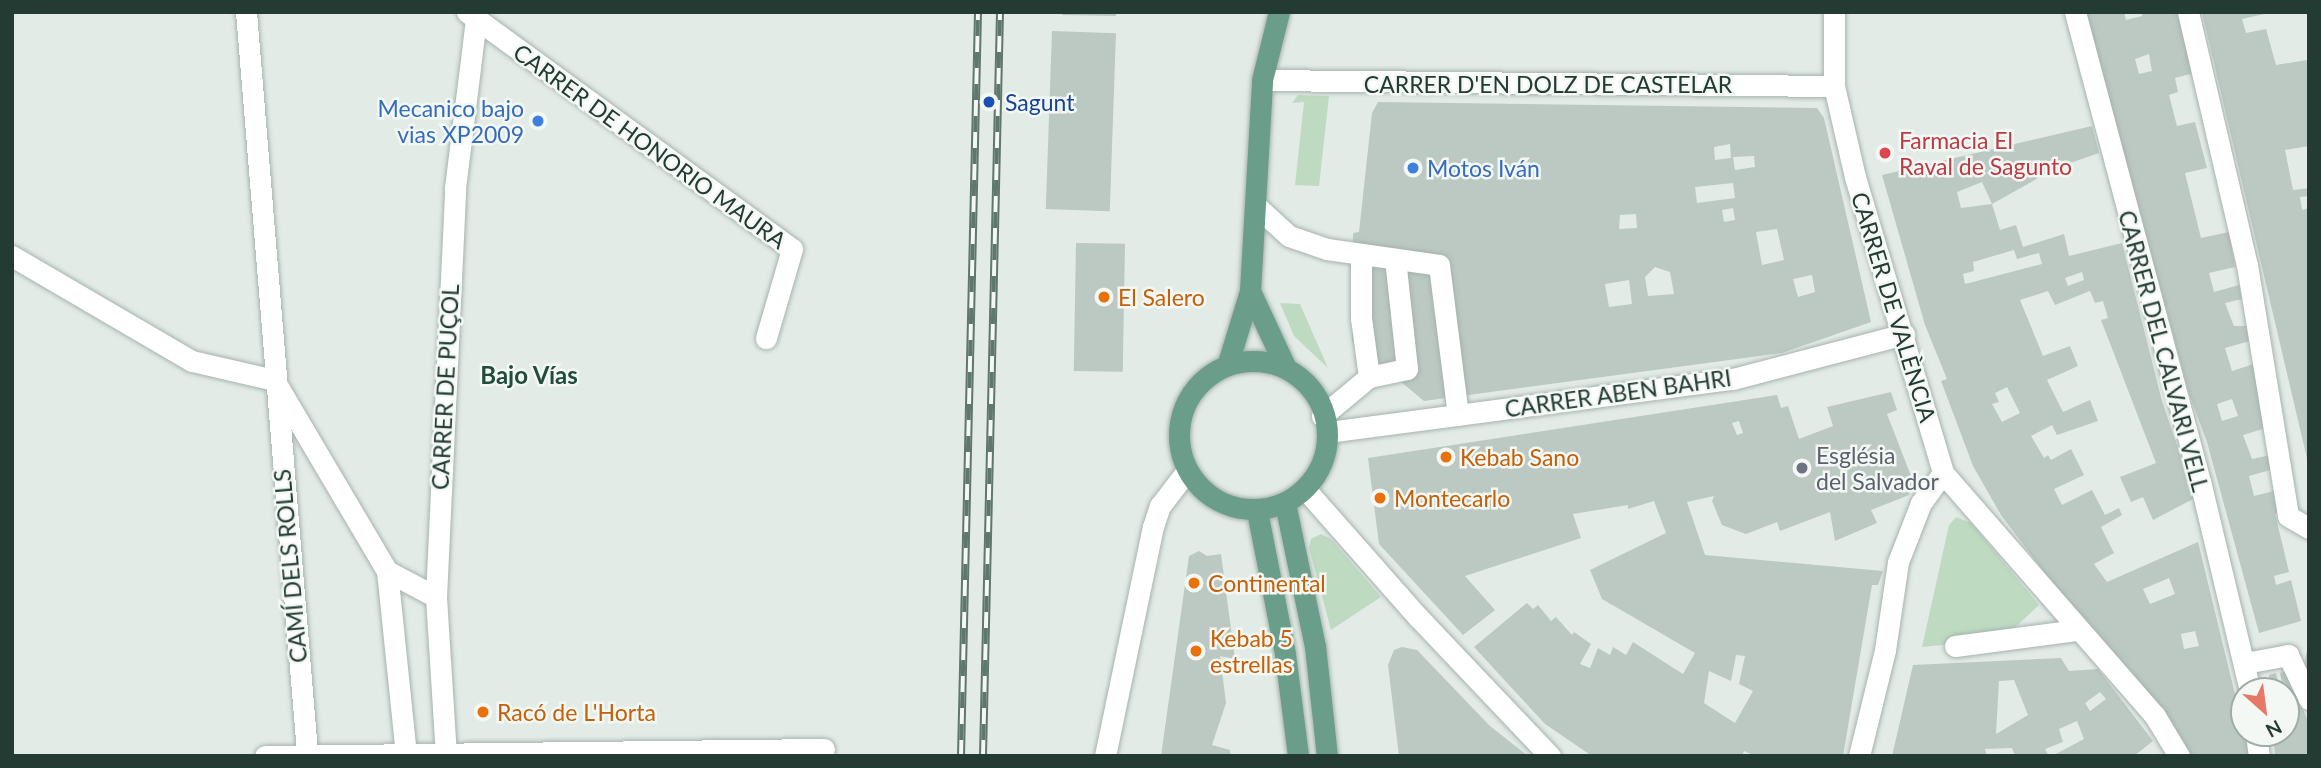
<!DOCTYPE html>
<html>
<head>
<meta charset="utf-8">
<style>
  body { margin:0 }
  #map { position:relative; width:2321px; height:768px; overflow:hidden; background:#e3ebe7; font-family:Lato,sans-serif }
  div>[style] { position:absolute }
  [style*='--x'] { left:calc(var(--x)*1px); top:calc(var(--y)*1px); width:calc(var(--w)*1px); rotate:calc(var(--a)*1deg) }
  .green>* { inset:0; background:#bedbc2 }
  .building>* { inset:0; background:#bbc9c2; transform-origin:0 0 }
  .roads { filter:drop-shadow(0 0 2px #a6b3ad) drop-shadow(0 0 2px #a6b3ad) }
  .minor>* { height:21px; margin:-10.5px; padding:0 10.5px; transform-origin:10.5px; border-radius:10.5px; background:#fff }
  .major>* { height:21px; margin:-10.5px; padding:0 10.5px; transform-origin:10.5px; border-radius:10.5px; background:#6b9d8b }
  .major>.ring { margin:-10.5px; padding:0; box-sizing:content-box; background:none; border:21px solid #6b9d8b; border-radius:50% }
  .rail>* { height:8px; margin-top:-4px; transform-origin:0; background:repeating-linear-gradient(90deg,#f3f8f5 0 16px,#5f776e 0 32px); box-sizing:border-box; border-block:2px solid #5f776e }
  .dots>* { width:19px; height:19px; translate:-50% -50%; box-sizing:border-box; border:4px solid #f3f8f5; border-radius:50% }
  span { translate:-50% -50%; white-space:nowrap; text-align:center; line-height:1.15; -webkit-text-stroke:5px #f3f8f5; paint-order:stroke }
  .street-label { font-size:23px; color:#243b33 }
  .transit-label { font-size:23px; color:#164399 }
  .left { translate:0 -50%; text-align:left }
  .shop-label { font-size:23px; color:#366cbe }
  .right { translate:-100% -50%; text-align:right }
  .health-label { font-size:23px; color:#be3a42 }
  .food-label { font-size:23px; color:#c56008 }
  .worship-label { font-size:23px; color:#5b616d }
  .neighbourhood-label { font-size:24px; color:#224c3d; font-weight:700 }
  .frame { position:absolute; inset:0; border:14px solid #243b33; pointer-events:none }
  .north { position:absolute; left:2230px; top:677px; width:70px; height:70px; box-sizing:border-box; background:#f3f8f5; border:2px solid #a0aca7; border-radius:50%; rotate:152deg; font-size:19px; font-weight:700; line-height:28px; text-align:center; color:#243b33 }
  .north::after { content:''; display:block; margin:auto; width:24px; height:32px; background:#e67867; clip-path:polygon(50% 0,100% 100%,50% 72%,0 100%) }
</style>
</head>
<body>
<div id="map">
  <div class="green">
    <div style="clip-path:polygon(1298px 95px,1329px 96px,1319px 186px,1295px 185px,1304px 102px,1292px 103px)"></div>
    <div style="clip-path:polygon(1280px 303px,1300px 304px,1328px 368px,1294px 336px)"></div>
    <div style="clip-path:polygon(1956px 517px,1971px 523px,2039px 605px,2003px 639px,1922px 647px,1949px 525px)"></div>
    <div style="clip-path:polygon(1321px 534px,1331px 539px,1381px 597px,1331px 630px,1309px 548px,1311px 539px)"></div>
  </div>
  <div class="building">
    <div style="clip-path:polygon(1062px 12px,1116px 12px,1116px 16px,1062px 15px)"></div>
    <div style="clip-path:polygon(evenodd,2086px 12px,2124px 12px,2126px 20px,2142px 16px,2142px 12px,2178px 12px,2194px 73px,2175px 78px,2178px 92px,2169px 95px,2177px 126px,2195px 122px,2207px 168px,2185px 173px,2201px 238px,2229px 232px,2235px 267px,2209px 273px,2214px 292px,2239px 285px,2242px 299px,2225px 303px,2234px 326px,2247px 326px,2250px 341px,2225px 348px,2232px 371px,2254px 364px,2266px 428px,2243px 435px,2252px 459px,2271px 455px,2274px 469px,2249px 476px,2254px 496px,2278px 490px,2282px 511px,2275px 514px,2289px 572px,2274px 576px,2276px 585px,2291px 580px,2301px 621px,2259px 633px,2207px 442px,2189px 394px,2086px 12px,2149px 54px,2152px 71px,2139px 74px,2135px 59px,2149px 54px,2086px 12px,2232px 399px,2238px 416px,2222px 421px,2217px 404px,2232px 399px)"></div>
    <div style="clip-path:polygon(2202px 12px,2273px 12px,2242px 19px,2246px 33px,2266px 29px,2276px 65px,2307px 60px,2309px 146px,2285px 150px,2293px 190px,2309px 188px,2309px 196px,2300px 197px,2302px 210px,2309px 208px,2309px 467px)"></div>
    <div style="left:1052px;top:31px;width:64px;height:178px;rotate:2deg"></div>
    <div style="clip-path:polygon(evenodd,1378px 102px,1817px 108px,1824px 118px,1871px 322px,1782px 353px,1424px 401px,1352px 341px,1353px 233px,1359px 232px,1372px 113px,1378px 102px,1730px 144px,1731px 158px,1715px 160px,1714px 147px,1730px 144px,1378px 102px,1754px 156px,1755px 167px,1735px 170px,1733px 157px,1754px 156px,1378px 102px,1733px 183px,1735px 198px,1697px 203px,1695px 187px,1733px 183px,1378px 102px,1733px 208px,1735px 220px,1724px 222px,1722px 210px,1733px 208px,1378px 102px,1636px 214px,1637px 228px,1619px 229px,1620px 215px,1636px 214px,1378px 102px,1777px 229px,1784px 260px,1762px 265px,1756px 232px,1777px 229px,1378px 102px,1655px 267px,1670px 272px,1674px 294px,1648px 296px,1645px 277px,1655px 267px,1378px 102px,1812px 275px,1815px 292px,1798px 297px,1793px 279px,1812px 275px,1378px 102px,1629px 280px,1632px 304px,1609px 307px,1605px 284px,1629px 280px)"></div>
    <div style="clip-path:polygon(evenodd,2092px 126px,2099px 153px,2056px 168px,1992px 204px,1982px 182px,1957px 192px,1961px 208px,1992px 204px,2000px 230px,2016px 225px,2023px 247px,2064px 234px,2069px 256px,2122px 243px,2162px 401px,2195px 498px,2153px 520px,2143px 497px,2131px 502px,2120px 477px,2156px 463px,2101px 320px,2108px 318px,2103px 301px,2095px 303px,2090px 291px,2055px 305px,2048px 291px,2020px 300px,2043px 356px,2070px 346px,2078px 366px,2047px 380px,2063px 412px,2090px 400px,2098px 421px,2057px 435px,2052px 425px,2031px 436px,2044px 458px,2048px 455px,2051px 460px,2071px 449px,2084px 475px,2054px 489px,2062px 505px,2092px 490px,2105px 515px,2119px 508px,2122px 515px,2101px 527px,2114px 553px,2094px 564px,2107px 582px,2198px 542px,2250px 756px,2190px 756px,2153px 698px,2065px 600px,2001px 515px,1973px 466px,1941px 381px,1947px 379px,1925px 325px,1882px 175px,2092px 126px,2014px 250px,2017px 259px,2039px 253px,2042px 264px,1965px 284px,1963px 274px,1974px 271px,1973px 262px,2014px 250px,2092px 126px,2082px 272px,2084px 280px,2068px 286px,2065px 278px,2082px 272px,2092px 126px,2007px 387px,2020px 413px,2002px 422px,1992px 404px,1999px 402px,1995px 393px,2007px 387px,2092px 126px,2169px 578px,2175px 594px,2150px 604px,2143px 589px,2169px 578px,2092px 126px,2195px 631px,2199px 646px,2184px 649px,2181px 634px,2195px 631px)"></div>
    <div style="left:1076px;top:243px;width:49px;height:128px;rotate:1deg"></div>
    <div style="clip-path:polygon(evenodd,1891px 392px,1897px 410px,1887px 414px,1913px 481px,1909px 495px,1871px 510px,1877px 523px,1835px 541px,1830px 512px,1780px 531px,1777px 522px,1746px 534px,1722px 525px,1712px 501px,1714px 496px,1687px 502px,1705px 555px,1883px 571px,1878px 585px,1872px 585px,1843px 756px,1755px 756px,1744px 751px,1742px 756px,1592px 756px,1545px 724px,1474px 647px,1527px 603px,1533px 609px,1538px 605px,1551px 621px,1556px 617px,1572px 635px,1574px 632px,1591px 644px,1580px 664px,1590px 668px,1598px 648px,1610px 655px,1613px 647px,1626px 655px,1633px 642px,1683px 674px,1695px 653px,1602px 599px,1590px 570px,1666px 533px,1654px 501px,1628px 509px,1628px 505px,1573px 514px,1581px 538px,1465px 576px,1495px 610px,1463px 635px,1379px 544px,1368px 458px,1777px 395px,1781px 408px,1788px 406px,1799px 439px,1833px 426px,1827px 407px,1891px 392px,1739px 421px,1743px 433px,1737px 435px,1732px 423px,1739px 421px,1891px 392px,1736px 655px,1745px 656px,1739px 684px,1753px 691px,1735px 723px,1704px 703px,1709px 671px,1731px 681px,1736px 655px)"></div>
    <div style="clip-path:polygon(1199px 551px,1207px 556px,1221px 554px,1235px 659px,1220px 656px,1226px 703px,1212px 745px,1230px 750px,1231px 756px,1161px 756px,1189px 556px)"></div>
    <div style="clip-path:polygon(2309px 640px,2309px 686px,2303px 671px)"></div>
    <div style="clip-path:polygon(1402px 647px,1417px 650px,1490px 726px,1528px 756px,1399px 756px,1388px 665px,1394px 650px)"></div>
    <div style="clip-path:polygon(evenodd,2061px 658px,2069px 671px,2098px 669px,2153px 741px,2134px 756px,2052px 756px,2084px 739px,2077px 721px,2059px 729px,2063px 742px,2045px 749px,2049px 756px,2015px 756px,2012px 748px,1985px 749px,1987px 756px,1892px 756px,1913px 665px,2061px 658px,2014px 680px,2028px 715px,1996px 734px,1999px 681px,2014px 680px,2061px 658px,2100px 692px,2106px 699px,2090px 711px,2085px 703px,2100px 692px)"></div>
    <div style="clip-path:polygon(2286px 671px,2309px 723px,2309px 756px,2275px 756px,2273px 733px,2286px 733px,2286px 691px,2270px 691px,2269px 675px,2276px 673px,2280px 690px,2283px 688px,2280px 673px)"></div>
  </div>
  <div class="roads">
    <div class="minor">
      <div style="--x:246;--y:12;--w:743;--a:85.29"></div>
      <div style="--x:467;--y:12;--w:402;--a:36.1"></div>
      <div style="--x:792;--y:249;--w:93;--a:106.3"></div>
      <div style="--x:1834;--y:12;--w:74;--a:90"></div>
      <div style="--x:1834;--y:86;--w:93;--a:77"></div>
      <div style="--x:1855;--y:177;--w:309;--a:73.4"></div>
      <div style="--x:1943;--y:473;--w:322;--a:48.9"></div>
      <div style="--x:2155;--y:716;--w:47;--a:59"></div>
      <div style="--x:2075;--y:12;--w:485;--a:75.1"></div>
      <div style="--x:2200;--y:481;--w:216;--a:76.6"></div>
      <div style="--x:2188;--y:12;--w:260;--a:76.9"></div>
      <div style="--x:2247;--y:265;--w:254;--a:80.7"></div>
      <div style="--x:2288;--y:516;--w:24;--a:30"></div>
      <div style="--x:1262;--y:80;--w:572;--a:0.6"></div>
      <div style="--x:1255;--y:205;--w:46;--a:42.4"></div>
      <div style="--x:1289;--y:236;--w:40;--a:18.9"></div>
      <div style="--x:1327;--y:249;--w:113;--a:8.1"></div>
      <div style="--x:1439;--y:265;--w:151;--a:82.8"></div>
      <div style="--x:12;--y:256;--w:208;--a:30.3"></div>
      <div style="--x:192;--y:361;--w:84;--a:13"></div>
      <div style="--x:274;--y:380;--w:222;--a:59.4"></div>
      <div style="--x:387;--y:571;--w:55;--a:28"></div>
      <div style="--x:1361;--y:257;--w:61;--a:90"></div>
      <div style="--x:1361;--y:318;--w:60;--a:82.3"></div>
      <div style="--x:1322;--y:416;--w:61;--a:-39.7"></div>
      <div style="--x:1369;--y:377;--w:39;--a:-12"></div>
      <div style="--x:1407;--y:369;--w:111;--a:-96.2"></div>
      <div style="--x:1328;--y:432;--w:408;--a:-7.5"></div>
      <div style="--x:1733;--y:379;--w:177;--a:-14.7"></div>
      <div style="--x:1305;--y:489;--w:171;--a:48.6"></div>
      <div style="--x:1418;--y:617;--w:192;--a:46.5"></div>
      <div style="--x:387;--y:571;--w:185;--a:84.1"></div>
      <div style="--x:1955;--y:646;--w:122;--a:-7.5"></div>
      <div style="--x:2245;--y:663;--w:44;--a:-10.5"></div>
      <div style="--x:2288;--y:655;--w:49;--a:64.5"></div>
      <div style="--x:2256;--y:733;--w:23;--a:83"></div>
      <div style="--x:265;--y:756;--w:559;--a:-0.72"></div>
      <div style="--x:446;--y:756;--w:159;--a:-93.6"></div>
      <div style="--x:436;--y:597;--w:409;--a:-87.3"></div>
      <div style="--x:455;--y:188;--w:170;--a:-82.9"></div>
      <div style="--x:1105;--y:756;--w:234;--a:-78.2"></div>
      <div style="--x:1153;--y:527;--w:22;--a:-72"></div>
      <div style="--x:1160;--y:506;--w:43;--a:-52.6"></div>
      <div style="--x:1859;--y:756;--w:109;--a:-76.2"></div>
      <div style="--x:1885;--y:650;--w:89;--a:-81.6"></div>
      <div style="--x:1898;--y:562;--w:63;--a:-68.7"></div>
      <div style="--x:1921;--y:503;--w:37;--a:-54"></div>
    </div>
    <div class="major">
      <div style="--x:1250;--y:291;--w:81;--a:65"></div>
      <div class="ring" style="left:1179px;top:361px;width:127px;height:127px"></div>
      <div style="--x:1228;--y:363;--w:75;--a:-73"></div>
      <div style="--x:1250;--y:291;--w:211;--a:-86.7"></div>
      <div style="--x:1262;--y:80;--w:70;--a:-76"></div>
      <div style="--x:1285;--y:503;--w:146;--a:78.2"></div>
      <div style="--x:1315;--y:646;--w:111;--a:83.8"></div>
      <div style="--x:1257;--y:511;--w:146;--a:78.9"></div>
      <div style="--x:1285;--y:654;--w:103;--a:82.7"></div>
    </div>
  </div>
  <div class="rail">
    <div style="--x:961;--y:756;--w:744;--a:-88.69"></div>
    <div style="--x:983;--y:756;--w:744;--a:-88.69"></div>
  </div>
  <div class="dots">
    <div style="left:989px;top:102px;background:#1a4fb4"></div>
    <div style="left:538px;top:121px;background:#3f7fe0"></div>
    <div style="left:1885px;top:153px;background:#e0444e"></div>
    <div style="left:1413px;top:168px;background:#3f7fe0"></div>
    <div style="left:1104px;top:297px;background:#e8710a"></div>
    <div style="left:1446px;top:457px;background:#e8710a"></div>
    <div style="left:1802px;top:468px;background:#6b7280"></div>
    <div style="left:1380px;top:498px;background:#e8710a"></div>
    <div style="left:1194px;top:583px;background:#e8710a"></div>
    <div style="left:1196px;top:651px;background:#e8710a"></div>
    <div style="left:483px;top:712px;background:#e8710a"></div>
  </div>
  <div class="street-label">
    <span style="left:1548px;top:84px">CARRER D'EN DOLZ DE CASTELAR</span>
    <span style="left:650px;top:146px;rotate:36deg">CARRER DE HONORIO MAURA</span>
    <span style="left:1894px;top:307px;rotate:73deg">CARRER DE VALÈNCIA</span>
    <span style="left:2164px;top:351px;rotate:75deg">CARRER DEL CALVARI VELL</span>
    <span style="left:445px;top:387px;rotate:-87deg">CARRER DE PUÇOL</span>
    <span style="left:1618px;top:393px;rotate:-8deg">CARRER ABEN BAHRI</span>
    <span style="left:290px;top:566px;rotate:-95deg">CAMÍ DELS ROLLS</span>
  </div>
  <div class="transit-label">
    <span class="left" style="left:1005px;top:102px">Sagunt</span>
  </div>
  <div class="shop-label">
    <span class="right" style="left:524px;top:121px">Mecanico bajo<br>vias XP2009</span>
    <span class="left" style="left:1427px;top:168px">Motos Iván</span>
  </div>
  <div class="health-label">
    <span class="left" style="left:1899px;top:153px">Farmacia El<br>Raval de Sagunto</span>
  </div>
  <div class="food-label">
    <span class="left" style="left:1118px;top:297px">El Salero</span>
    <span class="left" style="left:1460px;top:457px">Kebab Sano</span>
    <span class="left" style="left:1394px;top:498px">Montecarlo</span>
    <span class="left" style="left:1208px;top:583px">Continental</span>
    <span class="left" style="left:1210px;top:651px">Kebab 5<br>estrellas</span>
    <span class="left" style="left:497px;top:712px">Racó de L'Horta</span>
  </div>
  <div class="worship-label">
    <span class="left" style="left:1816px;top:468px">Església<br>del Salvador</span>
  </div>
  <div class="neighbourhood-label">
    <span style="left:529px;top:375px">Bajo Vías</span>
  </div>
  <div class="frame"></div>
  <div class="north">N</div>
</div>
</body>
</html>
